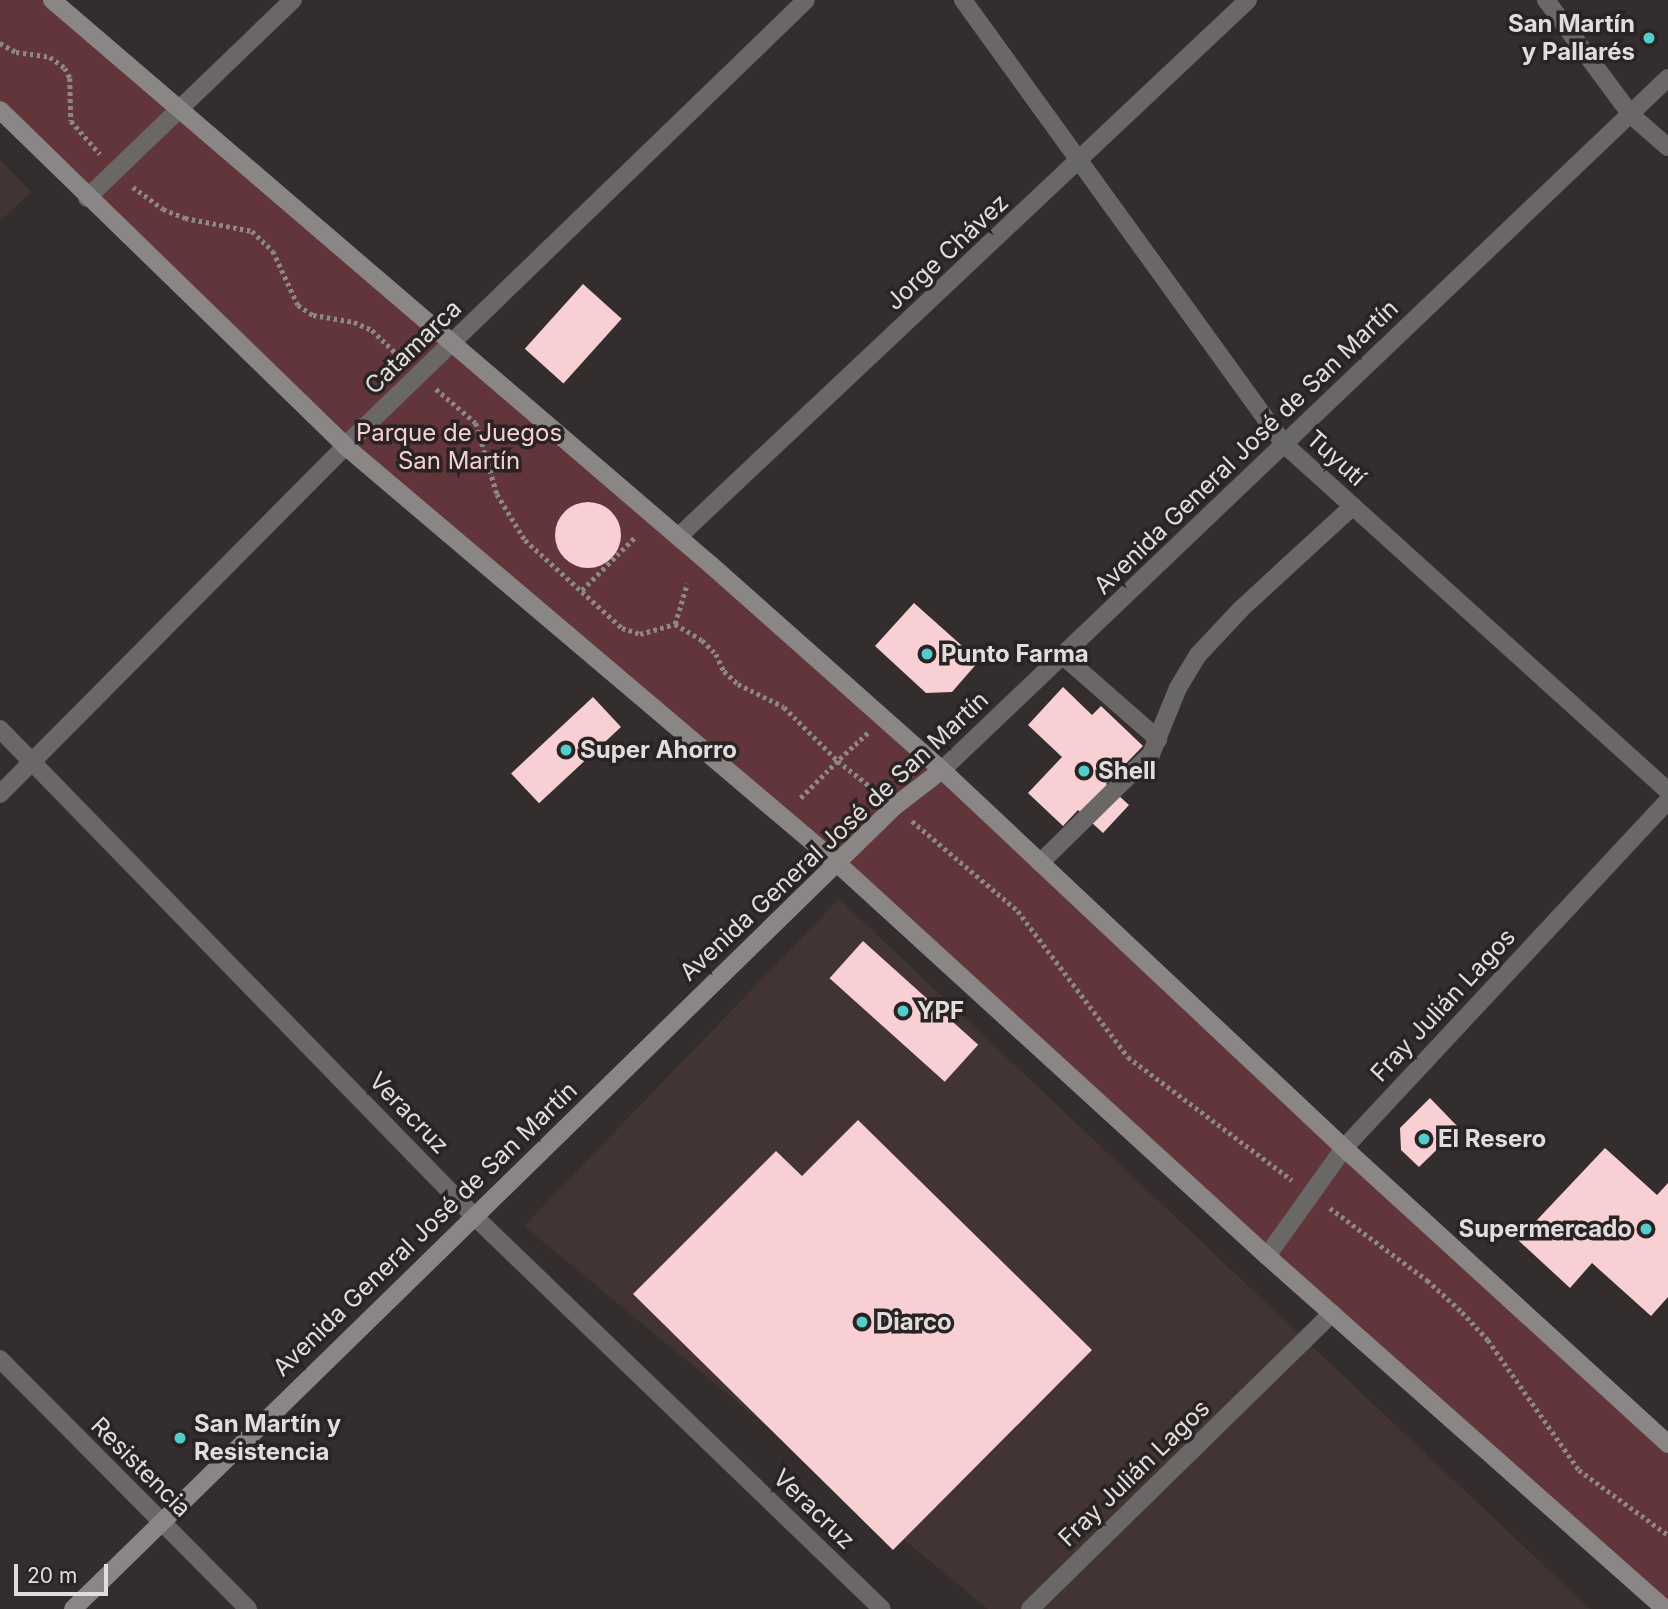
<!DOCTYPE html>
<html>
<head>
<meta charset="utf-8">
<style>
  body { margin:0 }
  #map { position:relative; width:1668px; height:1609px; overflow:hidden; background:#342d2e; font-family:Inter,sans-serif }
  div>[style] { position:absolute }
  [style*='--x'] { left:calc(var(--x)*1px); top:calc(var(--y)*1px); width:calc(var(--w)*1px); rotate:calc(var(--a)*1deg) }
  .built>* { inset:0; background:#423435 }
  .green>* { inset:0; background:#62353a }
  .building>* { inset:0; background:#f8cfd2; transform-origin:0 0 }
  .round { border-radius:50% }
  .path>* { height:4.5px; margin-top:-2.25px; transform-origin:0; background:repeating-linear-gradient(90deg,#8d8788 0 3.5px,transparent 0 7px) }
  .service>* { height:18px; margin:-9px; padding:0 9px; transform-origin:9px; border-radius:9px; background:#6a6767 }
  .minor>* { height:18px; margin:-9px; padding:0 9px; transform-origin:9px; border-radius:9px; background:#6a6767 }
  .tertiary>* { height:18px; margin:-9px; padding:0 9px; transform-origin:9px; border-radius:9px; background:#6a6767 }
  .secondary>* { height:18px; margin:-9px; padding:0 9px; transform-origin:9px; border-radius:9px; background:#8b8686 }
  .dots>* { width:19px; height:19px; translate:-50% -50%; box-sizing:border-box; border:4px solid #2a2324; border-radius:50% }
  span { translate:-50% -50%; white-space:nowrap; text-align:center; line-height:1.15; -webkit-text-stroke:7px #2a2324; paint-order:stroke }
  .poi-label { font-size:24px; color:#e1dddd; font-weight:700 }
  .right { translate:-100% -50%; text-align:right }
  .left { translate:0 -50%; text-align:left }
  .street-label { font-size:24px; color:#e1dddd }
  .park-label { font-size:24px; color:#f5cfd2 }
  .scale { position:absolute; left:14px; top:1564px; width:94px; height:32px; box-sizing:border-box; border:4px solid #e1dddd; border-top:0; padding-left:9px; font-size:21px; line-height:24px; white-space:nowrap; color:#e1dddd; -webkit-text-stroke:5px #2a2324; paint-order:stroke }
</style>
</head>
<body>
<div id="map">
  <div class="built">
    <div style="clip-path:polygon(0 160px,31px 192px,0 221px)"></div>
    <div style="clip-path:polygon(839px 899px,1590px 1609px,988px 1609px,524px 1226px)"></div>
  </div>
  <div class="green">
    <div style="clip-path:polygon(0 0,52px 0,711px 565px,1668px 1444px,1668px 1609px,837px 863px,345px 446px,0 110px)"></div>
  </div>
  <div class="building">
    <div style="left:583px;top:284px;width:52px;height:87px;rotate:42deg"></div>
    <div class="round" style="left:555px;top:502px;width:66px;height:66px"></div>
    <div style="clip-path:polygon(914px 603px,979px 661px,952px 692px,926px 693px,875px 646px)"></div>
    <div style="clip-path:polygon(1063px 687px,1092px 715px,1101px 706px,1143px 746px,1106px 784px,1129px 805px,1103px 833px,1078px 810px,1063px 826px,1028px 793px,1062px 757px,1028px 725px)"></div>
    <div style="left:593px;top:697px;width:41px;height:112px;rotate:47deg"></div>
    <div style="left:863px;top:941px;width:155px;height:50px;rotate:42deg"></div>
    <div style="clip-path:polygon(1430px 1098px,1459px 1128px,1419px 1167px,1401px 1150px,1400px 1128px)"></div>
    <div style="clip-path:polygon(858px 1120px,1092px 1350px,893px 1550px,633px 1294px,776px 1151px,802px 1176px)"></div>
    <div style="clip-path:polygon(1605px 1148px,1657px 1195px,1668px 1183px,1668px 1297px,1651px 1316px,1592px 1263px,1570px 1288px,1518px 1240px)"></div>
  </div>
  <div class="path">
    <div style="--x:0;--y:43;--w:18;--a:29"></div>
    <div style="--x:16;--y:52;--w:34;--a:8"></div>
    <div style="--x:50;--y:57;--w:19;--a:36"></div>
    <div style="--x:65;--y:68;--w:11;--a:63"></div>
    <div style="--x:70;--y:78;--w:43;--a:88.7"></div>
    <div style="--x:71;--y:121;--w:44;--a:48.7"></div>
    <div style="--x:133;--y:187;--w:37;--a:36"></div>
    <div style="--x:163;--y:209;--w:24;--a:22"></div>
    <div style="--x:185;--y:218;--w:68;--a:11"></div>
    <div style="--x:252;--y:231;--w:29;--a:44"></div>
    <div style="--x:273;--y:251;--w:60;--a:65.2"></div>
    <div style="--x:298;--y:305;--w:18;--a:34"></div>
    <div style="--x:313;--y:315;--w:42;--a:9.7"></div>
    <div style="--x:354;--y:322;--w:20;--a:24"></div>
    <div style="--x:372;--y:330;--w:40;--a:44"></div>
    <div style="--x:436;--y:389;--w:52;--a:40.4"></div>
    <div style="--x:476;--y:423;--w:74;--a:73.5"></div>
    <div style="--x:497;--y:494;--w:54;--a:58.7"></div>
    <div style="--x:525;--y:540;--w:131;--a:42.2"></div>
    <div style="--x:622;--y:628;--w:19;--a:18"></div>
    <div style="--x:640;--y:634;--w:36;--a:-16"></div>
    <div style="--x:675;--y:624;--w:31;--a:31"></div>
    <div style="--x:702;--y:640;--w:20;--a:45"></div>
    <div style="--x:716;--y:654;--w:19;--a:65"></div>
    <div style="--x:724;--y:671;--w:19;--a:43"></div>
    <div style="--x:738;--y:684;--w:51;--a:26.6"></div>
    <div style="--x:784;--y:707;--w:76;--a:45"></div>
    <div style="--x:838;--y:761;--w:55;--a:135"></div>
    <div style="--x:582;--y:590;--w:75;--a:-45"></div>
    <div style="--x:675;--y:624;--w:42;--a:-73.3"></div>
    <div style="--x:868;--y:733;--w:41;--a:137"></div>
    <div style="--x:838;--y:761;--w:48;--a:38.3"></div>
    <div style="--x:912;--y:821;--w:139;--a:40.3"></div>
    <div style="--x:1018;--y:911;--w:183;--a:53"></div>
    <div style="--x:1128;--y:1057;--w:205;--a:36.9"></div>
    <div style="--x:1330;--y:1208;--w:121;--a:36.6"></div>
    <div style="--x:1427;--y:1280;--w:47;--a:42.4"></div>
    <div style="--x:1462;--y:1312;--w:38;--a:47"></div>
    <div style="--x:1488;--y:1340;--w:159;--a:55"></div>
    <div style="--x:1579;--y:1470;--w:110;--a:36.1"></div>
  </div>
  <div class="service">
    <div style="--x:1062;--y:655;--w:128;--a:41.2"></div>
    <div style="--x:1040;--y:863;--w:156;--a:-44.5"></div>
    <div style="--x:1151;--y:754;--w:71;--a:-67.8"></div>
    <div style="--x:1178;--y:688;--w:39;--a:-59"></div>
    <div style="--x:1198;--y:655;--w:63;--a:-46.9"></div>
    <div style="--x:1241;--y:609;--w:152;--a:-42.6"></div>
  </div>
  <div class="minor">
    <div style="--x:963;--y:0;--w:548;--a:54.13"></div>
    <div style="--x:1284;--y:444;--w:518;--a:42.1"></div>
    <div style="--x:1546;--y:0;--w:143;--a:53.5"></div>
    <div style="--x:1631;--y:115;--w:49;--a:40.9"></div>
    <div style="--x:87;--y:198;--w:286;--a:-43.9"></div>
    <div style="--x:678;--y:537;--w:783;--a:-43.29"></div>
    <div style="--x:0;--y:729;--w:680;--a:45.78"></div>
    <div style="--x:474;--y:1216;--w:566;--a:43.93"></div>
    <div style="--x:0;--y:794;--w:490;--a:-45.2"></div>
    <div style="--x:345;--y:446;--w:641;--a:-44.05"></div>
    <div style="--x:1267;--y:1256;--w:133;--a:-54.5"></div>
    <div style="--x:1344;--y:1148;--w:475;--a:-47"></div>
    <div style="--x:0;--y:1359;--w:352;--a:45.2"></div>
    <div style="--x:1030;--y:1609;--w:423;--a:-44.4"></div>
  </div>
  <div class="tertiary">
    <div style="--x:942;--y:770;--w:1003;--a:-43.63"></div>
  </div>
  <div class="secondary">
    <div style="--x:52;--y:0;--w:868;--a:40.61"></div>
    <div style="--x:711;--y:565;--w:309;--a:41.6"></div>
    <div style="--x:942;--y:770;--w:552;--a:43.24"></div>
    <div style="--x:1344;--y:1148;--w:439;--a:42.4"></div>
    <div style="--x:0;--y:110;--w:482;--a:44.2"></div>
    <div style="--x:345;--y:446;--w:645;--a:40.28"></div>
    <div style="--x:837;--y:863;--w:583;--a:42.43"></div>
    <div style="--x:1267;--y:1256;--w:532;--a:41.57"></div>
    <div style="--x:73;--y:1609;--w:1149;--a:-44.33"></div>
    <div style="--x:895;--y:806;--w:59;--a:-37.5"></div>
  </div>
  <div class="dots">
    <div style="left:1649px;top:38px;background:#53cdca"></div>
    <div style="left:927px;top:654px;background:#53cdca"></div>
    <div style="left:566px;top:750px;background:#53cdca"></div>
    <div style="left:1084px;top:771px;background:#53cdca"></div>
    <div style="left:903px;top:1011px;background:#53cdca"></div>
    <div style="left:1424px;top:1139px;background:#53cdca"></div>
    <div style="left:1646px;top:1229px;background:#53cdca"></div>
    <div style="left:862px;top:1322px;background:#53cdca"></div>
    <div style="left:180px;top:1438px;background:#53cdca"></div>
  </div>
  <div class="poi-label">
    <span class="right" style="left:1635px;top:38px">San Martín<br>y Pallarés</span>
    <span class="left" style="left:941px;top:654px">Punto Farma</span>
    <span class="left" style="left:580px;top:750px">Super Ahorro</span>
    <span class="left" style="left:1098px;top:771px">Shell</span>
    <span class="left" style="left:917px;top:1011px">YPF</span>
    <span class="left" style="left:1438px;top:1139px">El Resero</span>
    <span class="right" style="left:1632px;top:1229px">Supermercado</span>
    <span class="left" style="left:876px;top:1322px">Diarco</span>
    <span class="left" style="left:194px;top:1438px">San Martín y<br>Resistencia</span>
  </div>
  <div class="street-label">
    <span style="left:947px;top:252px;rotate:-43deg">Jorge Chávez</span>
    <span style="left:413px;top:347px;rotate:-44deg">Catamarca</span>
    <span style="left:1246px;top:447px;rotate:-44deg">Avenida General José de San Martín</span>
    <span style="left:1336px;top:458px;rotate:42deg">Tuyutí</span>
    <span style="left:834px;top:836px;rotate:-43deg">Avenida General José de San Martín</span>
    <span style="left:1443px;top:1005px;rotate:-47deg">Fray Julián Lagos</span>
    <span style="left:409px;top:1113px;rotate:46deg">Veracruz</span>
    <span style="left:425px;top:1229px;rotate:-44deg">Avenida General José de San Martín</span>
    <span style="left:141px;top:1467px;rotate:45deg">Resistencia</span>
    <span style="left:1134px;top:1473px;rotate:-44deg">Fray Julián Lagos</span>
    <span style="left:814px;top:1509px;rotate:44deg">Veracruz</span>
  </div>
  <div class="park-label">
    <span style="left:459px;top:447px">Parque de Juegos<br>San Martín</span>
  </div>
  <div class="scale">20 m</div>
</div>
</body>
</html>
